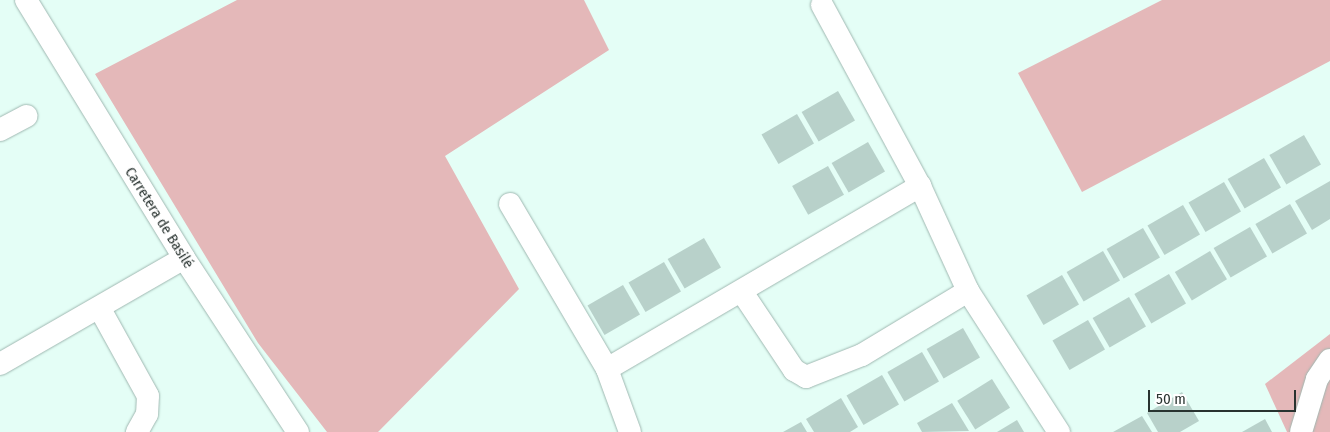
<!DOCTYPE html>
<html>
<head>
<meta charset="utf-8">
<style>
  body { margin:0 }
  #map { position:relative; width:1330px; height:432px; overflow:hidden; background:#e4fef6; font-family:"Fira Sans Condensed",sans-serif }
  div>[style] { position:absolute }
  [style*='--x'] { left:calc(var(--x)*1px); top:calc(var(--y)*1px); width:calc(var(--w)*1px); rotate:calc(var(--a)*1deg) }
  .green>* { inset:0; background:#e4b8b9 }
  .building>* { inset:0; background:#b8d1ca; transform-origin:0 0 }
  .roads { filter:drop-shadow(0 0 1px #9fb8b1) drop-shadow(0 0 1px #9fb8b1) }
  .minor>* { height:22px; margin:-11px; padding:0 11px; transform-origin:11px; border-radius:11px; background:#fff }
  span { translate:-50% -50%; white-space:nowrap; text-align:center; line-height:1.15; -webkit-text-stroke:4px #fff; paint-order:stroke }
  .street-label { font-size:15px; color:#293330 }
  .scale { position:absolute; left:1148px; top:390px; width:148px; height:22px; box-sizing:border-box; border:2px solid #293330; border-top:0; padding-left:6px; font-size:15px; line-height:18px; white-space:nowrap; color:#293330; -webkit-text-stroke:4px #fff; paint-order:stroke }
</style>
</head>
<body>
<div id="map">
  <div class="green">
    <div style="clip-path:polygon(237px 0,584px 0,609px 50px,445px 156px,519px 289px,378px 432px,327px 432px,258px 343px,95px 74px)"></div>
    <div style="clip-path:polygon(1162px 0,1330px 0,1330px 61px,1082px 192px,1018px 73px)"></div>
    <div style="clip-path:polygon(1330px 334px,1330px 432px,1287px 432px,1265px 384px)"></div>
  </div>
  <div class="building">
    <div style="left:838px;top:91px;width:34px;height:42px;rotate:60deg"></div>
    <div style="left:797px;top:114px;width:34px;height:41px;rotate:60deg"></div>
    <div style="left:1304px;top:135px;width:34px;height:40px;rotate:60deg"></div>
    <div style="left:868px;top:142px;width:34px;height:42px;rotate:60deg"></div>
    <div style="left:1264px;top:158px;width:34px;height:42px;rotate:60deg"></div>
    <div style="left:828px;top:166px;width:33px;height:41px;rotate:61deg"></div>
    <div style="clip-path:polygon(1330px 181px,1330px 219px,1312px 230px,1295px 201px)"></div>
    <div style="left:1224px;top:182px;width:34px;height:41px;rotate:60deg"></div>
    <div style="left:1290px;top:204px;width:34px;height:40px;rotate:60deg"></div>
    <div style="left:1183px;top:205px;width:34px;height:41px;rotate:60deg"></div>
    <div style="left:1250px;top:227px;width:34px;height:42px;rotate:60deg"></div>
    <div style="left:1143px;top:228px;width:34px;height:42px;rotate:60deg"></div>
    <div style="left:704px;top:238px;width:34px;height:42px;rotate:60deg"></div>
    <div style="left:1103px;top:251px;width:34px;height:42px;rotate:60deg"></div>
    <div style="left:1210px;top:251px;width:33px;height:41px;rotate:59deg"></div>
    <div style="left:664px;top:262px;width:34px;height:41px;rotate:60deg"></div>
    <div style="left:1169px;top:274px;width:34px;height:40px;rotate:60deg"></div>
    <div style="left:1062px;top:275px;width:34px;height:41px;rotate:60deg"></div>
    <div style="left:623px;top:285px;width:34px;height:41px;rotate:60deg"></div>
    <div style="left:1129px;top:297px;width:34px;height:42px;rotate:60deg"></div>
    <div style="left:1088px;top:320px;width:34px;height:41px;rotate:60deg"></div>
    <div style="left:963px;top:328px;width:34px;height:42px;rotate:60deg"></div>
    <div style="left:922px;top:352px;width:34px;height:40px;rotate:60deg"></div>
    <div style="left:882px;top:375px;width:34px;height:41px;rotate:60deg"></div>
    <div style="left:992px;top:379px;width:34px;height:41px;rotate:58deg"></div>
    <div style="clip-path:polygon(1182px 392px,1199px 421px,1180px 432px,1158px 432px,1147px 413px)"></div>
    <div style="clip-path:polygon(841px 398px,858px 427px,850px 432px,814px 432px,806px 419px)"></div>
    <div style="clip-path:polygon(952px 403px,969px 431px,922px 432px,917px 423px)"></div>
    <div style="clip-path:polygon(1142px 416px,1152px 432px,1113px 432px)"></div>
    <div style="clip-path:polygon(1265px 419px,1272px 432px,1242px 432px)"></div>
    <div style="clip-path:polygon(1017px 420px,1024px 432px,997px 432px)"></div>
    <div style="clip-path:polygon(801px 422px,807px 432px,783px 432px)"></div>
  </div>
  <div class="roads">
    <div class="minor">
      <div style="--x:26;--y:0;--w:303;--a:58.5"></div>
      <div style="--x:184;--y:258;--w:208;--a:56.8"></div>
      <div style="--x:822;--y:5;--w:206;--a:61.6"></div>
      <div style="--x:920;--y:186;--w:115;--a:65.4"></div>
      <div style="--x:968;--y:291;--w:168;--a:57.2"></div>
      <div style="--x:0;--y:130;--w:30;--a:-28"></div>
      <div style="--x:510;--y:204;--w:191;--a:59.5"></div>
      <div style="--x:607;--y:369;--w:67;--a:69.9"></div>
      <div style="--x:742;--y:292;--w:94;--a:56.3"></div>
      <div style="--x:794;--y:370;--w:14;--a:30"></div>
      <div style="--x:806;--y:377;--w:60;--a:-21.4"></div>
      <div style="--x:862;--y:355;--w:124;--a:-31.1"></div>
      <div style="--x:100;--y:309;--w:99;--a:61.1"></div>
      <div style="--x:148;--y:396;--w:18;--a:93"></div>
      <div style="--x:147;--y:414;--w:21;--a:119"></div>
      <div style="--x:0;--y:364;--w:212;--a:-29.9"></div>
      <div style="--x:607;--y:369;--w:363;--a:-30.3"></div>
      <div style="--x:1301;--y:432;--w:55;--a:-73.2"></div>
      <div style="--x:1317;--y:379;--w:23;--a:-56"></div>
    </div>
  </div>
  <div class="street-label">
    <span style="left:159px;top:218px;rotate:58deg">Carretera de Basilé</span>
  </div>
  <div class="scale">50 m</div>
</div>
</body>
</html>
